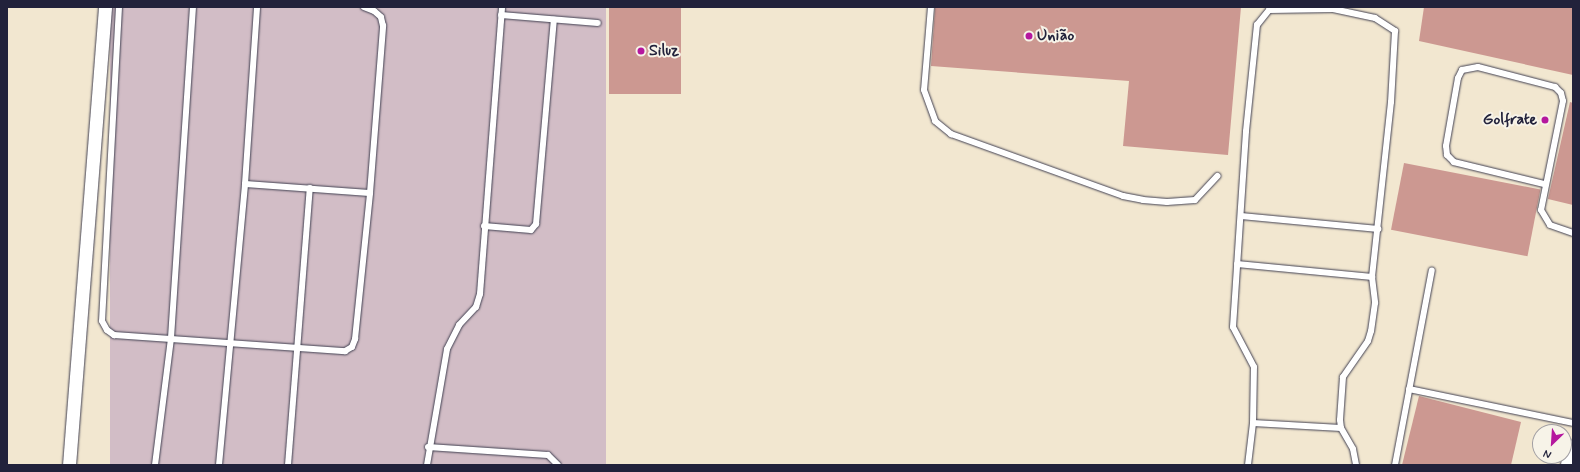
<!DOCTYPE html>
<html>
<head>
<meta charset="utf-8">
<style>
  body { margin:0 }
  #map { position:relative; width:1580px; height:472px; overflow:hidden; background:#f2e7d0; font-family:Mynerve,sans-serif }
  div>[style] { position:absolute }
  [style*='--x'] { left:calc(var(--x)*1px); top:calc(var(--y)*1px); width:calc(var(--w)*1px); rotate:calc(var(--a)*1deg) }
  .industrial>* { inset:0; background:#d2bdc6; transform-origin:0 0 }
  .building>* { inset:0; background:#cc9891; transform-origin:0 0 }
  .roads { filter:drop-shadow(0 0 1px #414051) drop-shadow(0 0 1px #414051) }
  .service>* { height:6px; margin:-3px; padding:0 3px; transform-origin:3px; border-radius:3px; background:#fff }
  .minor>* { height:13px; margin:-6.5px; padding:0 6.5px; transform-origin:6.5px; border-radius:6.5px; background:#fff }
  .tertiary>* { height:16px; margin:-8px; padding:0 8px; transform-origin:8px; border-radius:8px; background:#fff }
  .dots>* { width:11px; height:11px; translate:-50% -50%; box-sizing:border-box; border:2px solid #f7f3e8; border-radius:50% }
  span { translate:-50% -50%; white-space:nowrap; text-align:center; line-height:1.15; -webkit-text-stroke:4px #f7f3e8; paint-order:stroke }
  .poi-label { font-size:16px; color:#22223b; font-weight:700 }
  .left { translate:0 -50%; text-align:left }
  .right { translate:-100% -50%; text-align:right }
  .frame { position:absolute; inset:0; border:8px solid #22223b; pointer-events:none }
  .north { position:absolute; left:1532px; top:424px; width:40px; height:40px; box-sizing:border-box; background:#f7f3e8; border:1px solid #a29fa3; border-radius:50%; rotate:205deg; font-size:11px; font-weight:700; line-height:16px; text-align:center; color:#22223b }
  .north::after { content:''; display:block; margin:auto; width:14px; height:18px; background:#b5179e; clip-path:polygon(50% 0,100% 100%,50% 72%,0 100%) }
</style>
</head>
<body>
<div id="map">
  <div class="industrial">
    <div style="left:110px;top:7px;width:496px;height:459px"></div>
  </div>
  <div class="building">
    <div style="left:609px;top:7px;width:72px;height:87px"></div>
    <div style="clip-path:polygon(935px 7px,1241px 7px,1228px 155px,1123px 146px,1129px 81px,931px 66px)"></div>
    <div style="clip-path:polygon(1424px 7px,1573px 7px,1573px 75px,1419px 41px)"></div>
    <div style="clip-path:polygon(1570px 102px,1573px 103px,1573px 205px,1548px 199px)"></div>
    <div style="left:1404px;top:163px;width:139px;height:68px;rotate:11deg"></div>
    <div style="clip-path:polygon(1419px 396px,1521px 422px,1511px 465px,1402px 465px)"></div>
  </div>
  <div class="roads">
    <div class="service">
      <div style="--x:119;--y:7;--w:314;--a:93.1"></div>
      <div style="--x:102;--y:321;--w:10;--a:61"></div>
      <div style="--x:107;--y:330;--w:9;--a:36"></div>
      <div style="--x:114;--y:335;--w:232;--a:4"></div>
      <div style="--x:345;--y:351;--w:8;--a:-30"></div>
      <div style="--x:352;--y:347;--w:9;--a:-69"></div>
      <div style="--x:355;--y:339;--w:147;--a:-84.1"></div>
      <div style="--x:370;--y:193;--w:168;--a:-85.5"></div>
      <div style="--x:383;--y:26;--w:9;--a:-103"></div>
      <div style="--x:381;--y:17;--w:9;--a:-139"></div>
      <div style="--x:374;--y:11;--w:11;--a:-158"></div>
      <div style="--x:931;--y:7;--w:83;--a:94.8"></div>
      <div style="--x:924;--y:90;--w:33;--a:70"></div>
      <div style="--x:935;--y:121;--w:21;--a:39"></div>
      <div style="--x:951;--y:134;--w:183;--a:19.8"></div>
      <div style="--x:1123;--y:196;--w:20;--a:11"></div>
      <div style="--x:1143;--y:200;--w:24;--a:5"></div>
      <div style="--x:1167;--y:202;--w:28;--a:-4"></div>
      <div style="--x:1195;--y:200;--w:33;--a:-47"></div>
      <div style="--x:501;--y:15;--w:97;--a:4.7"></div>
      <div style="--x:245;--y:184;--w:125;--a:4.1"></div>
      <div style="--x:1544;--y:184;--w:93;--a:-166.3"></div>
      <div style="--x:1454;--y:162;--w:10;--a:-135"></div>
      <div style="--x:1447;--y:155;--w:9;--a:-96"></div>
      <div style="--x:1446;--y:146;--w:69;--a:-80"></div>
      <div style="--x:1458;--y:78;--w:9;--a:-63"></div>
      <div style="--x:1462;--y:70;--w:16;--a:-11"></div>
      <div style="--x:1478;--y:67;--w:80;--a:14.6"></div>
      <div style="--x:1555;--y:87;--w:8;--a:45"></div>
      <div style="--x:1561;--y:93;--w:8;--a:76"></div>
      <div style="--x:1563;--y:101;--w:111;--a:101.4"></div>
      <div style="--x:1541;--y:210;--w:17;--a:59"></div>
      <div style="--x:1550;--y:225;--w:24;--a:19"></div>
      <div style="--x:1241;--y:216;--w:138;--a:5.4"></div>
      <div style="--x:484;--y:226;--w:47;--a:4.9"></div>
      <div style="--x:531;--y:230;--w:8;--a:-50"></div>
      <div style="--x:536;--y:224;--w:205;--a:-85"></div>
      <div style="--x:1237;--y:264;--w:136;--a:5.5"></div>
      <div style="--x:1409;--y:389;--w:167;--a:11.7"></div>
      <div style="--x:1253;--y:423;--w:88;--a:3.3"></div>
      <div style="--x:428;--y:447;--w:120;--a:3.8"></div>
      <div style="--x:548;--y:455;--w:14;--a:45"></div>
      <div style="--x:155;--y:465;--w:128;--a:-82.8"></div>
      <div style="--x:171;--y:338;--w:332;--a:-86.2"></div>
      <div style="--x:219;--y:465;--w:282;--a:-84.7"></div>
      <div style="--x:245;--y:184;--w:177;--a:-86.1"></div>
      <div style="--x:288;--y:465;--w:278;--a:-85.5"></div>
      <div style="--x:427;--y:465;--w:118;--a:-80.2"></div>
      <div style="--x:447;--y:349;--w:27;--a:-63"></div>
      <div style="--x:459;--y:325;--w:25;--a:-47"></div>
      <div style="--x:476;--y:307;--w:14;--a:-73"></div>
      <div style="--x:480;--y:294;--w:288;--a:-85.6"></div>
      <div style="--x:1248;--y:465;--w:42;--a:-83.2"></div>
      <div style="--x:1253;--y:423;--w:56;--a:-89"></div>
      <div style="--x:1254;--y:367;--w:45;--a:-117.7"></div>
      <div style="--x:1233;--y:327;--w:196;--a:-86.2"></div>
      <div style="--x:1246;--y:131;--w:107;--a:-84.1"></div>
      <div style="--x:1257;--y:25;--w:19;--a:-51"></div>
      <div style="--x:1269;--y:10;--w:64;--a:-0.9"></div>
      <div style="--x:1333;--y:9;--w:43;--a:12.1"></div>
      <div style="--x:1375;--y:18;--w:24;--a:33"></div>
      <div style="--x:1395;--y:31;--w:71;--a:93.2"></div>
      <div style="--x:1391;--y:102;--w:176;--a:96.2"></div>
      <div style="--x:1372;--y:277;--w:26;--a:83"></div>
      <div style="--x:1375;--y:303;--w:28;--a:98"></div>
      <div style="--x:1371;--y:331;--w:10;--a:107"></div>
      <div style="--x:1368;--y:341;--w:44;--a:124.8"></div>
      <div style="--x:1343;--y:377;--w:43;--a:94"></div>
      <div style="--x:1340;--y:420;--w:8;--a:83"></div>
      <div style="--x:1341;--y:428;--w:24;--a:60"></div>
      <div style="--x:1353;--y:449;--w:16;--a:79"></div>
      <div style="--x:1395;--y:465;--w:198;--a:-79.3"></div>
    </div>
    <div class="minor">
      <div style="--x:69;--y:465;--w:459;--a:-85.5"></div>
    </div>
    <div class="tertiary">
      <div style="--x:1569;--y:465;--w:17;--a:-77"></div>
    </div>
  </div>
  <div class="dots">
    <div style="left:1029px;top:36px;background:#b5179e"></div>
    <div style="left:641px;top:51px;background:#b5179e"></div>
    <div style="left:1545px;top:120px;background:#b5179e"></div>
  </div>
  <div class="poi-label">
    <span class="left" style="left:1037px;top:36px">União</span>
    <span class="left" style="left:649px;top:51px">Siluz</span>
    <span class="right" style="left:1537px;top:120px">Golfrate</span>
  </div>
  <div class="frame"></div>
  <div class="north">N</div>
</div>
</body>
</html>
